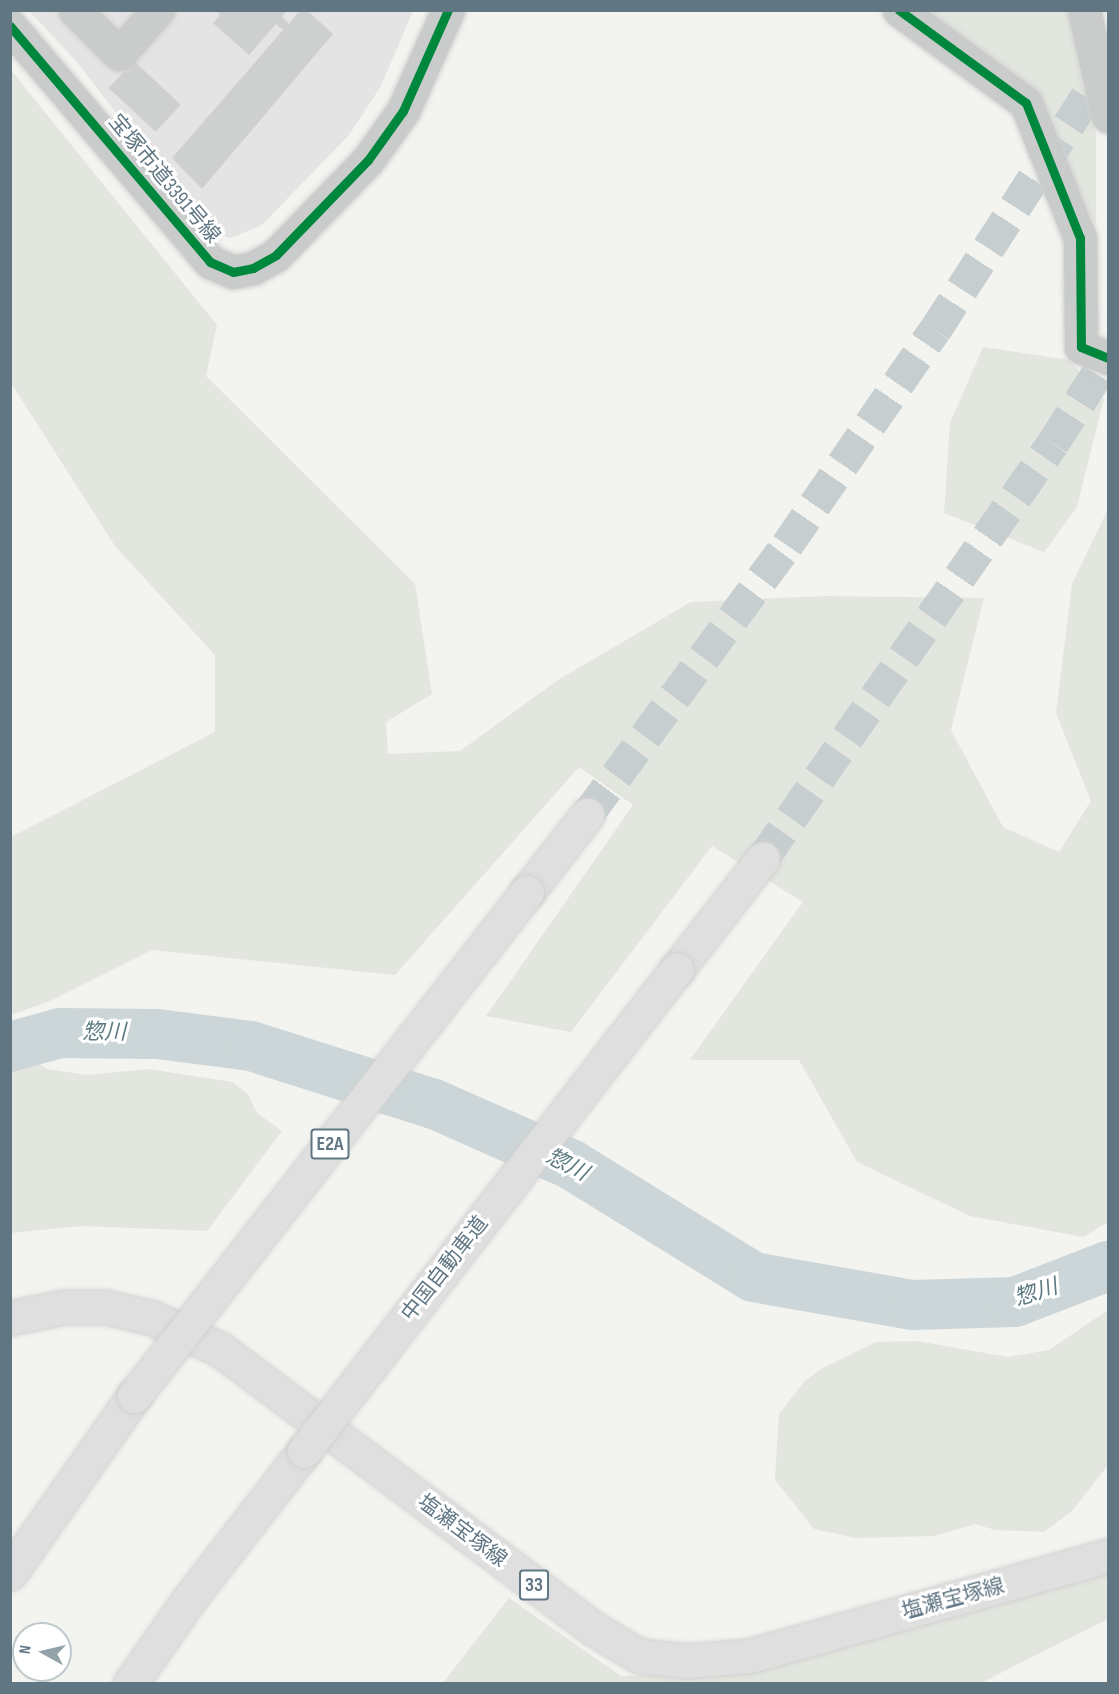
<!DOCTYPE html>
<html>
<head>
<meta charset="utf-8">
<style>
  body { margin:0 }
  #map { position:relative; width:1119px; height:1694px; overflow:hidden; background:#f3f3f0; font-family:"Sofia Sans Condensed","Noto Sans JP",sans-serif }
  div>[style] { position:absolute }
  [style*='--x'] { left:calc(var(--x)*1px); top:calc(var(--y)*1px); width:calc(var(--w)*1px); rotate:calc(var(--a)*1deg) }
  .built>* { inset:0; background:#e3e4e3 }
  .green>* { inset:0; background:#e2e6de }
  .river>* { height:50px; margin:-25px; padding:0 25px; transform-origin:25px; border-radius:25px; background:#ccd6d8 }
  .building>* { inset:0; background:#ced0d0; transform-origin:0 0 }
  .highway-tunnel>* { height:33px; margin-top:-16.5px; transform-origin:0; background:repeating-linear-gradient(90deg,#c7cecf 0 33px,transparent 0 49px) }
  .roads { filter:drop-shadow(0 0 2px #d0d1d0) drop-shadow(0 0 2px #d0d1d0) }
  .minor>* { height:33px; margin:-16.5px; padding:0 16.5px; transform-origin:16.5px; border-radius:16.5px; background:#cacccc }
  .major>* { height:33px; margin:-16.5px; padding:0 16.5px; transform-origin:16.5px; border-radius:16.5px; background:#dfdfe0 }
  .highway>* { height:33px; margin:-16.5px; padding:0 16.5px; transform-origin:16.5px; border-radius:16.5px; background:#dfdfe0 }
  .bridges { filter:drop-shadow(0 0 2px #d0d1d0) drop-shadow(0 0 2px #d0d1d0) }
  .highway-bridge>* { height:33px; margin:-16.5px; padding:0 16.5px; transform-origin:16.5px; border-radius:16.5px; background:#dfdfe0 }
  .cycleway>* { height:9px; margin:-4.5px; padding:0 4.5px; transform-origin:4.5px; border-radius:4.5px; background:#00873e }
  span { translate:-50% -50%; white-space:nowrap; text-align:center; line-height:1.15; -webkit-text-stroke:6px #fff; paint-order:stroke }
  .shield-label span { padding:2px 4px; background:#fff; border:2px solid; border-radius:4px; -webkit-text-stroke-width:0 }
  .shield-label { font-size:20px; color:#607683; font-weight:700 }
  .street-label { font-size:21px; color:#607683 }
  .water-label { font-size:22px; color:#5c7a81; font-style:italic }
  .frame { position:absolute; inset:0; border:12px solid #607683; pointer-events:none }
  .north { position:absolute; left:12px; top:1622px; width:60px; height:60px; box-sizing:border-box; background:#fff; border:2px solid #bfc8cd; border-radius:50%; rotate:278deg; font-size:16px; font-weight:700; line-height:24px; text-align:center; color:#607683 }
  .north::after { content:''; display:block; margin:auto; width:21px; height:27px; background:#93a2a9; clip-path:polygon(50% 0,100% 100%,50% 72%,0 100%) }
</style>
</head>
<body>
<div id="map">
  <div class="built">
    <div style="clip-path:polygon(29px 11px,413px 11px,381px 86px,349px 135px,262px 225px,231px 238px,215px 234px,200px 222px,77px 62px)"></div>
  </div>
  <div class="green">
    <div style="clip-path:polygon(934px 10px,1073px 11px,1096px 135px,1096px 225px,1026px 82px,932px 14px)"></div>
    <div style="clip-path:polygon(10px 69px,217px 325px,206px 376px,415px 584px,432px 694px,386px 722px,388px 754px,460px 751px,558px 680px,691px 602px,826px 596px,984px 598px,951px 730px,1003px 827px,1059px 852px,1091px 801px,1056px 713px,1072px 584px,1108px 509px,1108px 1222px,1083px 1237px,970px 1216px,857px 1162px,799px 1060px,690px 1060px,803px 902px,712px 846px,571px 1032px,486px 1016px,633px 805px,579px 767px,395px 975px,152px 950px,50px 1001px,11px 1015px,11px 837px,215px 732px,215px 655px,115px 546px,11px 383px)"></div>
    <div style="clip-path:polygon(983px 347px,1069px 360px,1104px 399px,1077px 507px,1044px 552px,944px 513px,950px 423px)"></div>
    <div style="clip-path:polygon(11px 1045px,47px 1069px,87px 1075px,149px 1069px,232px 1082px,248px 1094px,257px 1113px,282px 1131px,207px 1231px,82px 1226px,11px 1233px)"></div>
    <div style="clip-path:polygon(1108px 1310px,1108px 1465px,1072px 1511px,1044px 1532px,995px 1530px,975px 1524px,934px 1536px,856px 1538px,814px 1529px,775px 1480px,779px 1414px,805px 1381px,821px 1369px,876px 1342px,917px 1341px,1008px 1357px,1049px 1350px)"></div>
    <div style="clip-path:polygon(1108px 1571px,1108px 1619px,981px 1683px,442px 1684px,509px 1598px,621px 1676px,692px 1674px)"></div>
  </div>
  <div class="river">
    <div style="--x:10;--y:1047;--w:52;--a:-15.6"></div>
    <div style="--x:60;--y:1033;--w:97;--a:0.6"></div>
    <div style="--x:157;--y:1034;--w:95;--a:7.3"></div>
    <div style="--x:251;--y:1046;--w:192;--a:17.6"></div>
    <div style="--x:434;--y:1104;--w:151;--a:23.8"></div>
    <div style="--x:572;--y:1165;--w:213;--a:31.7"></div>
    <div style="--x:753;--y:1277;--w:161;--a:10"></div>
    <div style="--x:912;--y:1305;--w:103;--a:-1.7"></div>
    <div style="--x:1015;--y:1302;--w:100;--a:-21.2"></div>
  </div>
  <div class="building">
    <div style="clip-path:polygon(216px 10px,287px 10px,282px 17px,289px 24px,300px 10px,307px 10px,333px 34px,202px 189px,172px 158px,283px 30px,276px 24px,249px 55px,213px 23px,220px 15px)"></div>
    <div style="left:134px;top:61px;width:64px;height:37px;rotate:43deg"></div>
  </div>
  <div class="highway-tunnel">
    <div style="--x:587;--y:815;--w:336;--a:-53.5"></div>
    <div style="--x:787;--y:545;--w:261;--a:-55.5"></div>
    <div style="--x:935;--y:330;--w:317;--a:-57"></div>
    <div style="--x:763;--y:858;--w:506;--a:-55.05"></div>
    <div style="--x:1053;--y:443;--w:102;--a:-57.4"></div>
  </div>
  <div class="roads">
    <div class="minor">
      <div style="--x:75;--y:10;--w:62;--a:45"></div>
      <div style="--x:119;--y:54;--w:59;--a:-48.4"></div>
      <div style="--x:899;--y:10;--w:157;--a:36.2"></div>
      <div style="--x:1026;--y:103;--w:145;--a:68.2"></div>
      <div style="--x:1080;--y:238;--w:109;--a:89.5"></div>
      <div style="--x:1081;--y:347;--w:29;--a:22"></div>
      <div style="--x:1084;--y:10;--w:109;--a:77.2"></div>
      <div style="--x:10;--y:26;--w:309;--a:49.7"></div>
      <div style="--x:210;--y:262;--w:25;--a:23"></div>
      <div style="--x:233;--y:272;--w:20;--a:-11"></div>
      <div style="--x:253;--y:268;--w:26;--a:-29"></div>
      <div style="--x:276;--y:255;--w:132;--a:-45.9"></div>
      <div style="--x:368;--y:160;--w:60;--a:-54.5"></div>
      <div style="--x:403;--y:111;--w:111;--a:-66"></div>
    </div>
    <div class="major">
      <div style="--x:10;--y:1318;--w:55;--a:-11.5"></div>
      <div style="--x:64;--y:1307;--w:41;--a:0"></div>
      <div style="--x:105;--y:1307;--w:49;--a:12.9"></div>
      <div style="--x:153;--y:1318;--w:75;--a:25.2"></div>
      <div style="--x:221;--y:1350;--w:462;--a:36.8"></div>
      <div style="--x:591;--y:1627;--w:56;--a:31.1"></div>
      <div style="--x:639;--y:1656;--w:49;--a:5.8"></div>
      <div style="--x:688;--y:1661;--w:61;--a:-4.7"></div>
      <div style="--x:749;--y:1656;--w:373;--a:-15.6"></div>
    </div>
    <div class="highway">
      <div style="--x:527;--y:892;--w:98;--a:-52.1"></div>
      <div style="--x:677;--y:969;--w:140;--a:-52.2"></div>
      <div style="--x:10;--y:1573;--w:216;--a:-55"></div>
      <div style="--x:130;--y:1684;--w:105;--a:-55.1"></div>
      <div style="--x:190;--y:1598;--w:186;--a:-52.2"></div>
    </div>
  </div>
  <div class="bridges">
    <div class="highway-bridge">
      <div style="--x:134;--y:1396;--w:639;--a:-52.05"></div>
      <div style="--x:304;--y:1451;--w:609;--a:-52.27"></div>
    </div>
  </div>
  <div class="cycleway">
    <div style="--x:899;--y:10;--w:157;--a:36.2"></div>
    <div style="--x:1026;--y:103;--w:145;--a:68.2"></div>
    <div style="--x:1080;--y:238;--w:109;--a:89.5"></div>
    <div style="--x:1081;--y:347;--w:29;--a:22"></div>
    <div style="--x:10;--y:26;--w:309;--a:49.7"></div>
    <div style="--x:210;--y:262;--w:25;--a:23"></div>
    <div style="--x:233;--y:272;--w:20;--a:-11"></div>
    <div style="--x:253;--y:268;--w:26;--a:-29"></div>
    <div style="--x:276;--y:255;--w:132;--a:-45.9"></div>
    <div style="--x:368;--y:160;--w:60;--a:-54.5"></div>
    <div style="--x:403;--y:111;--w:111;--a:-66"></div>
  </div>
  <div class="shield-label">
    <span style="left:330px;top:1144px">E2A</span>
    <span style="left:534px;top:1585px">33</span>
  </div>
  <div class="street-label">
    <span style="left:164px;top:179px;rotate:50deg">宝塚市道3391号線</span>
    <span style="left:445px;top:1269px;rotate:-52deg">中国自動車道</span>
    <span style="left:462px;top:1531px;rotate:37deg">塩瀬宝塚線</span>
    <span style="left:953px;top:1599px;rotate:-15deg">塩瀬宝塚線</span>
  </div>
  <div class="water-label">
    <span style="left:104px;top:1033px">惣川</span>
    <span style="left:567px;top:1165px;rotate:27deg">惣川</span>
    <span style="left:1036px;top:1293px;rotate:-18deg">惣川</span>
  </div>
  <div class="frame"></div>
  <div class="north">N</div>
</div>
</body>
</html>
